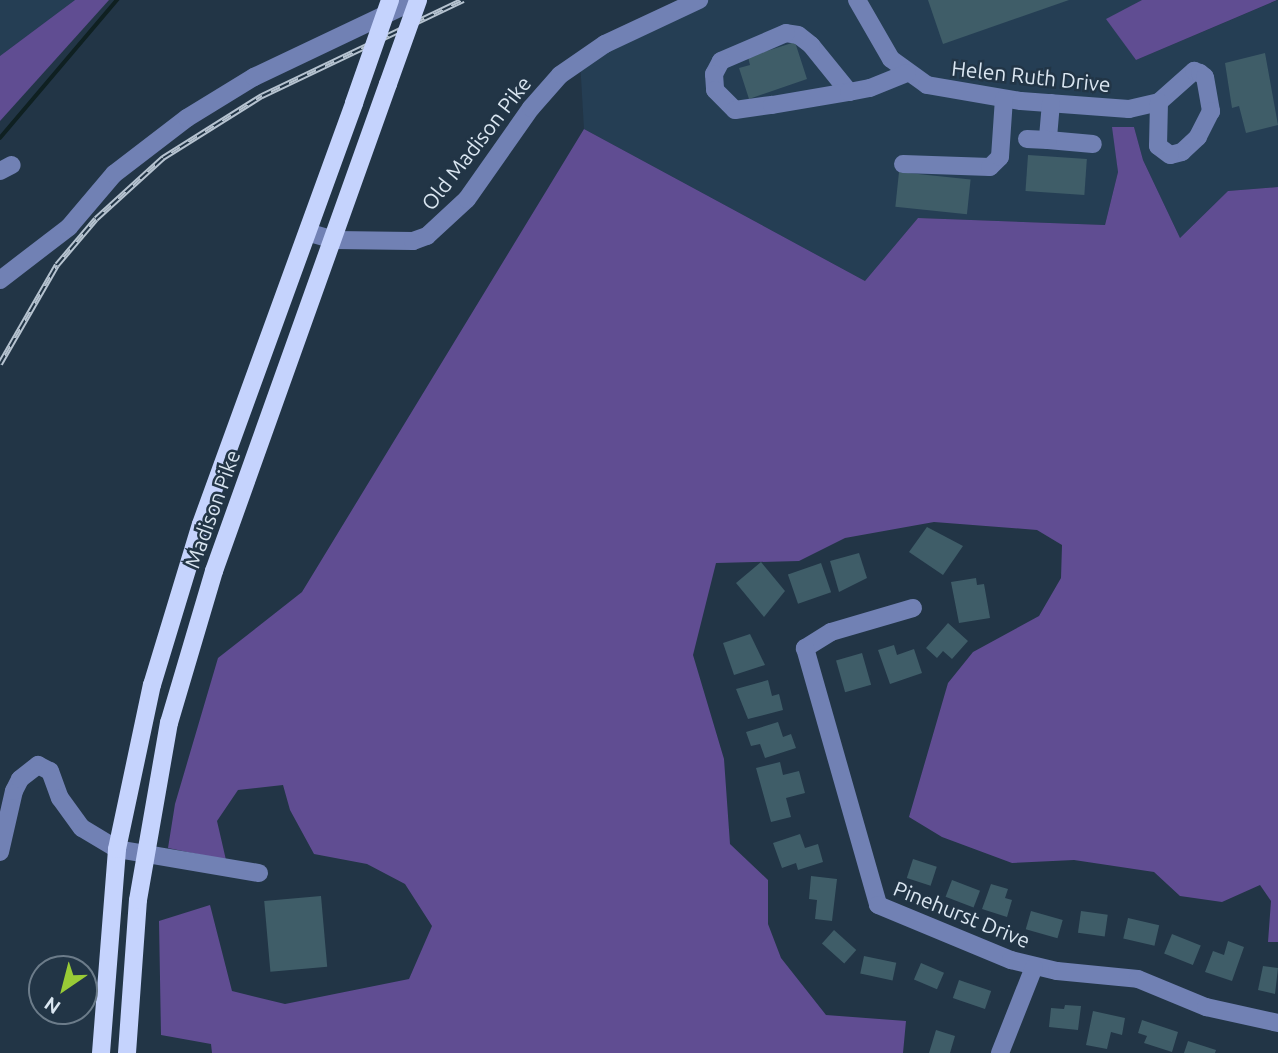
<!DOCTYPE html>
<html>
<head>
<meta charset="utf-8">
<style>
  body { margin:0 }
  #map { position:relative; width:1278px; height:1053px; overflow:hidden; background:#223546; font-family:Ubuntu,sans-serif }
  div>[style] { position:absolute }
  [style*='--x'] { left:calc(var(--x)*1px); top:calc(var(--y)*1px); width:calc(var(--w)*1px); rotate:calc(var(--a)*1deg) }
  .built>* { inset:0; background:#253e54 }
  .green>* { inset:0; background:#604d92 }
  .stream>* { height:3.5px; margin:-1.75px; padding:0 1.75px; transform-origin:1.75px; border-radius:1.75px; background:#0f2021 }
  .building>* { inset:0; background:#3f5d68; transform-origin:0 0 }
  .minor>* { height:18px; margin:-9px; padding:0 9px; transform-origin:9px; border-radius:9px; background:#7181b4 }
  .major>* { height:18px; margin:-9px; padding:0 9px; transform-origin:9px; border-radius:9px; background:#c5d3fd }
  .rail>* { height:6px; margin-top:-3px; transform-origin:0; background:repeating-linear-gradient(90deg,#223546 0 10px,#b6c3d0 0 20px); box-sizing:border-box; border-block:2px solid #b6c3d0 }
  .major-bridge>* { height:18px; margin:-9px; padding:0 9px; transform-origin:9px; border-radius:9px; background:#c5d3fd }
  span { translate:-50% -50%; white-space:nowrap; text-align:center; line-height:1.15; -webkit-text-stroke:5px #223546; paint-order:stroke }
  .street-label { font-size:21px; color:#dae6f1 }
  .north { position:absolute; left:28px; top:955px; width:70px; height:70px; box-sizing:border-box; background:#223546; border:2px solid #6c7c8a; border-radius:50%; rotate:215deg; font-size:19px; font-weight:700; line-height:28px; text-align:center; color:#dae6f1 }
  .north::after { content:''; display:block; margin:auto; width:24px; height:32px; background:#99cb36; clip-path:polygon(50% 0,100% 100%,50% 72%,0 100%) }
</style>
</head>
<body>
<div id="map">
  <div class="built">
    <div style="clip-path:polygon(0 0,75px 0,0 56px)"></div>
    <div style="clip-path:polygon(699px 0,1142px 0,1107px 19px,1136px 60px,1278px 0,1278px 187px,1228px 191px,1180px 238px,1143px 160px,1134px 127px,1113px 127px,1118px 172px,1105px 225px,918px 218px,865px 281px,584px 129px,580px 60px)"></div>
  </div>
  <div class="green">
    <div style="clip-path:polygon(75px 0,109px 0,0 121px,0 56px)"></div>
    <div style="clip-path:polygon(1142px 0,1277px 0,1136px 60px,1106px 19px)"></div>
    <div style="clip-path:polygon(1112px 127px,1134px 127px,1143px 160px,1180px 238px,1228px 191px,1278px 187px,1278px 942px,1268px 942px,1271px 901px,1260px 885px,1222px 902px,1180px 896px,1154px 872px,1074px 860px,1012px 863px,942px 837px,909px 817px,948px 683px,973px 652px,1039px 616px,1061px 578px,1062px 545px,1037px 530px,934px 522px,845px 538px,799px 561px,716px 563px,693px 655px,724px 759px,730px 844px,768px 880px,768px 924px,781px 958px,826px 1015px,906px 1021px,903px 1053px,212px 1053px,211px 1044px,161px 1035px,159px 921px,210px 905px,232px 991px,285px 1004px,409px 979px,432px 926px,405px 884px,367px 864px,314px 854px,290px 810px,283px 785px,238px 790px,217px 821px,226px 860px,168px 848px,175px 804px,218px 658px,302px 592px,584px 129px,865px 281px,918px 218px,1105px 225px,1118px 172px)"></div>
  </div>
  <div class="stream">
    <div style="--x:0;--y:138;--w:181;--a:-49.7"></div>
  </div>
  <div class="building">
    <div style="clip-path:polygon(928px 0,1069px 0,943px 44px)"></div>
    <div style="clip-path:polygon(795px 42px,807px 79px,749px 99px,739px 68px,750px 65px,748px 57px)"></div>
    <div style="clip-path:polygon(1265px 53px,1278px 125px,1246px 133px,1239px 106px,1232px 108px,1225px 63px)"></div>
    <div style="left:1028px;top:155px;width:59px;height:36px;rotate:4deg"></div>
    <div style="left:899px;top:172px;width:72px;height:35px;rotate:6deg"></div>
    <div style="clip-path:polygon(927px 527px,963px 546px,943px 575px,909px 552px)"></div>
    <div style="clip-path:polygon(859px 553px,867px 578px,839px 592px,830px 561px)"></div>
    <div style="clip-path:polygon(761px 562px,785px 591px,764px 617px,736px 583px)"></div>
    <div style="left:821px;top:563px;width:31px;height:35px;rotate:71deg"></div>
    <div style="clip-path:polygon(976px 578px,977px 585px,984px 584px,990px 618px,959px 623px,951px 582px)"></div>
    <div style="clip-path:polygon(948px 623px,968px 641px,952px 659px,943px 651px,937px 658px,926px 648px)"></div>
    <div style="clip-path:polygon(750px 634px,765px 665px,734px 675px,723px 643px)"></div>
    <div style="clip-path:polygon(894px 645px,897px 655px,914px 649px,922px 673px,890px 684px,878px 650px)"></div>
    <div style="left:862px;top:653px;width:33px;height:27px;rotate:74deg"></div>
    <div style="clip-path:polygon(768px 680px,772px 696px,779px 694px,783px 710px,748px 719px,736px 689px)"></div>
    <div style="clip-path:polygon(778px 722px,783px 737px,791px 734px,796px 748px,765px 758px,760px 744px,751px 746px,746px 732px)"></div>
    <div style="clip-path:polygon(780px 762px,783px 775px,799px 771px,805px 793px,786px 798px,791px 817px,771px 822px,756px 768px)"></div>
    <div style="clip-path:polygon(800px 834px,805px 848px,818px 844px,823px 862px,798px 870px,796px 863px,782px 868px,773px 843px)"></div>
    <div style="left:913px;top:859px;width:25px;height:20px;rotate:18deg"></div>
    <div style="clip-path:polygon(811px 876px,837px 879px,832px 921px,815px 919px,817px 900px,809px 899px)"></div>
    <div style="left:952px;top:880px;width:30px;height:18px;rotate:21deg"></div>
    <div style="clip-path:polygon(991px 884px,1008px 889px,1005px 898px,1012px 900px,1007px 917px,982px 909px)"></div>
    <div style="left:321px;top:896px;width:71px;height:57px;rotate:85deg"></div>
    <div style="left:1031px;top:911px;width:33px;height:19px;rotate:16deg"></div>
    <div style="left:1081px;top:911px;width:27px;height:22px;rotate:8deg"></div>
    <div style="left:1128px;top:918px;width:32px;height:21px;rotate:13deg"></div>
    <div style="left:834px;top:930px;width:30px;height:18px;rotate:42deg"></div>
    <div style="left:1172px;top:934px;width:31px;height:21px;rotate:22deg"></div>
    <div style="clip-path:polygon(1228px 941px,1244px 947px,1232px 981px,1205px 972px,1213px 951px,1224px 955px)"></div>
    <div style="left:864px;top:956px;width:33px;height:18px;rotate:12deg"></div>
    <div style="left:921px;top:963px;width:25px;height:18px;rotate:23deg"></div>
    <div style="clip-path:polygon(1263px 966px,1278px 968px,1275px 994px,1258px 990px)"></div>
    <div style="left:959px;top:980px;width:34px;height:19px;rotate:19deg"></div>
    <div style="clip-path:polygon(1065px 1005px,1081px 1006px,1078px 1030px,1049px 1027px,1051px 1008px,1064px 1009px)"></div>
    <div style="clip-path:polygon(1093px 1011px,1125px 1018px,1122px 1035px,1111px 1032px,1107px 1049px,1086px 1045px)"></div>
    <div style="clip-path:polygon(1142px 1020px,1178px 1032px,1172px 1052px,1144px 1043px,1147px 1036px,1138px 1033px)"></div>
    <div style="clip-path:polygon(936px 1030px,955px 1036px,950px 1053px,929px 1053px)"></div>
    <div style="clip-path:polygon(1188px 1041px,1216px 1050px,1215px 1053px,1184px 1053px)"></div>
  </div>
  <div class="minor">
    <div style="--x:857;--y:0;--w:68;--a:60"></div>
    <div style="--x:891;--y:59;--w:44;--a:35.8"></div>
    <div style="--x:927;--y:85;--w:95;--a:9.7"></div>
    <div style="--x:1021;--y:101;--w:108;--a:4.2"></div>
    <div style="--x:1129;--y:109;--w:31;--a:-13"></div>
    <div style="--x:1159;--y:102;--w:47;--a:-41.5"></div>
    <div style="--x:1194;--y:71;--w:6;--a:18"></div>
    <div style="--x:1200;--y:73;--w:6;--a:39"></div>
    <div style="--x:1205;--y:77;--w:35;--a:80"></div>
    <div style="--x:1211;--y:111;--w:29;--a:117"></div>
    <div style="--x:1198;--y:137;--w:22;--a:137"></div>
    <div style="--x:1182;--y:152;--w:12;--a:166"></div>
    <div style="--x:1170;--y:155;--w:15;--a:-143"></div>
    <div style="--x:1158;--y:146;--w:44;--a:-88.7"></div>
    <div style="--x:849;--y:92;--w:60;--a:-129"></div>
    <div style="--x:811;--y:45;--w:16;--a:-142"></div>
    <div style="--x:798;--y:35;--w:12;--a:-171"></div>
    <div style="--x:786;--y:33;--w:71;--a:156.7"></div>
    <div style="--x:721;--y:61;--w:15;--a:118"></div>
    <div style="--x:714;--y:74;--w:16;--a:86"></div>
    <div style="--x:715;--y:90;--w:28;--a:45"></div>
    <div style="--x:735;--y:110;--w:37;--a:-8"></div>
    <div style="--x:772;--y:105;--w:78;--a:-9.6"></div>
    <div style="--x:849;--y:92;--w:21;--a:-11"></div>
    <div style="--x:870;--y:88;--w:40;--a:-22"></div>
    <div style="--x:1051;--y:103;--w:37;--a:95"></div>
    <div style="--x:1048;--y:140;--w:45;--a:5.1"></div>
    <div style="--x:1027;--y:139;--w:21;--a:3"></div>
    <div style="--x:903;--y:164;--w:87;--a:2"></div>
    <div style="--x:990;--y:167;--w:14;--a:-45"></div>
    <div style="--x:1000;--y:157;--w:58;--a:-86.1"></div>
    <div style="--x:0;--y:171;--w:13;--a:-27"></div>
    <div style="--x:310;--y:233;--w:26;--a:16"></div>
    <div style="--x:335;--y:240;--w:78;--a:0.7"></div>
    <div style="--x:413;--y:241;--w:15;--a:-20"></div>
    <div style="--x:427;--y:236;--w:54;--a:-42.8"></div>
    <div style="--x:467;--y:199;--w:111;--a:-54.9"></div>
    <div style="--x:531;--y:108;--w:44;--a:-48.7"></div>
    <div style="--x:560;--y:75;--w:55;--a:-34.6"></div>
    <div style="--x:605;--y:44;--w:104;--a:-25.1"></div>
    <div style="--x:0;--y:280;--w:87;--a:-37.5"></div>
    <div style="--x:69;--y:227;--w:70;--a:-49.7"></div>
    <div style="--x:114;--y:174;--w:92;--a:-37.5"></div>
    <div style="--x:187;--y:118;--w:79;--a:-31.5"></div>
    <div style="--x:254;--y:77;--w:179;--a:-25.4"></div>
    <div style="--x:913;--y:608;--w:85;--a:163.7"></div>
    <div style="--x:831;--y:632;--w:31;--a:148"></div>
    <div style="--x:805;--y:648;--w:267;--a:74.1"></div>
    <div style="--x:878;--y:905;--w:144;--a:22.5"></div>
    <div style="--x:1011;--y:960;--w:47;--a:13.4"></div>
    <div style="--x:1057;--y:971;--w:81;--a:5.6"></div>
    <div style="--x:1138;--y:979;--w:74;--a:22.4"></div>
    <div style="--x:1206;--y:1007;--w:74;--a:12.5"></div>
    <div style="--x:0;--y:852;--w:63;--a:-77.1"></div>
    <div style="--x:14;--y:791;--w:13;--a:-63"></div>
    <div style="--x:20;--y:779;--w:23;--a:-38"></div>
    <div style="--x:38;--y:765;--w:13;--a:27"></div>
    <div style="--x:50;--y:771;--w:29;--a:70"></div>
    <div style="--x:60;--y:798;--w:37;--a:54"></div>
    <div style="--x:82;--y:828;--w:41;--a:31"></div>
    <div style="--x:117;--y:849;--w:144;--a:9.6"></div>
    <div style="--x:1000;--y:1053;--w:92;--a:-68.4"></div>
  </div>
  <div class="major">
    <div style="--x:101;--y:1053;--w:205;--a:-85.5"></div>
    <div style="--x:117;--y:849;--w:168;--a:-78"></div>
    <div style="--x:152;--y:685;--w:168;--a:-73.1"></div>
    <div style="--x:201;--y:524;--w:448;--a:-70"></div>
    <div style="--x:127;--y:1053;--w:153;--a:-85.9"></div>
    <div style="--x:138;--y:900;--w:180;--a:-80.1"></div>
    <div style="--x:169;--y:723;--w:159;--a:-73.5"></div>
    <div style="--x:214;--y:571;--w:517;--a:-70.34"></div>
  </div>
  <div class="rail">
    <div style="--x:0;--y:364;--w:114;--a:-60.1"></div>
    <div style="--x:57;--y:265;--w:60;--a:-49.7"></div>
    <div style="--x:96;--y:219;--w:91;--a:-42.3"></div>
    <div style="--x:163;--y:158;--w:117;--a:-32.1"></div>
    <div style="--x:262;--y:96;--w:223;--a:-25.5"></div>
  </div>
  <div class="major-bridge">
    <div style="--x:388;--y:84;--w:89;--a:-70.3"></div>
    <div style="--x:354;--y:103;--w:109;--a:-70.7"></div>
  </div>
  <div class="street-label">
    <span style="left:1031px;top:76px;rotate:6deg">Helen Ruth Drive</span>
    <span style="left:476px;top:143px;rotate:-52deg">Old Madison Pike</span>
    <span style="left:212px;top:509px;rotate:-70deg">Madison Pike</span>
    <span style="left:962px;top:914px;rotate:22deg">Pinehurst Drive</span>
  </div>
  <div class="north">N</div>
</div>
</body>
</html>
